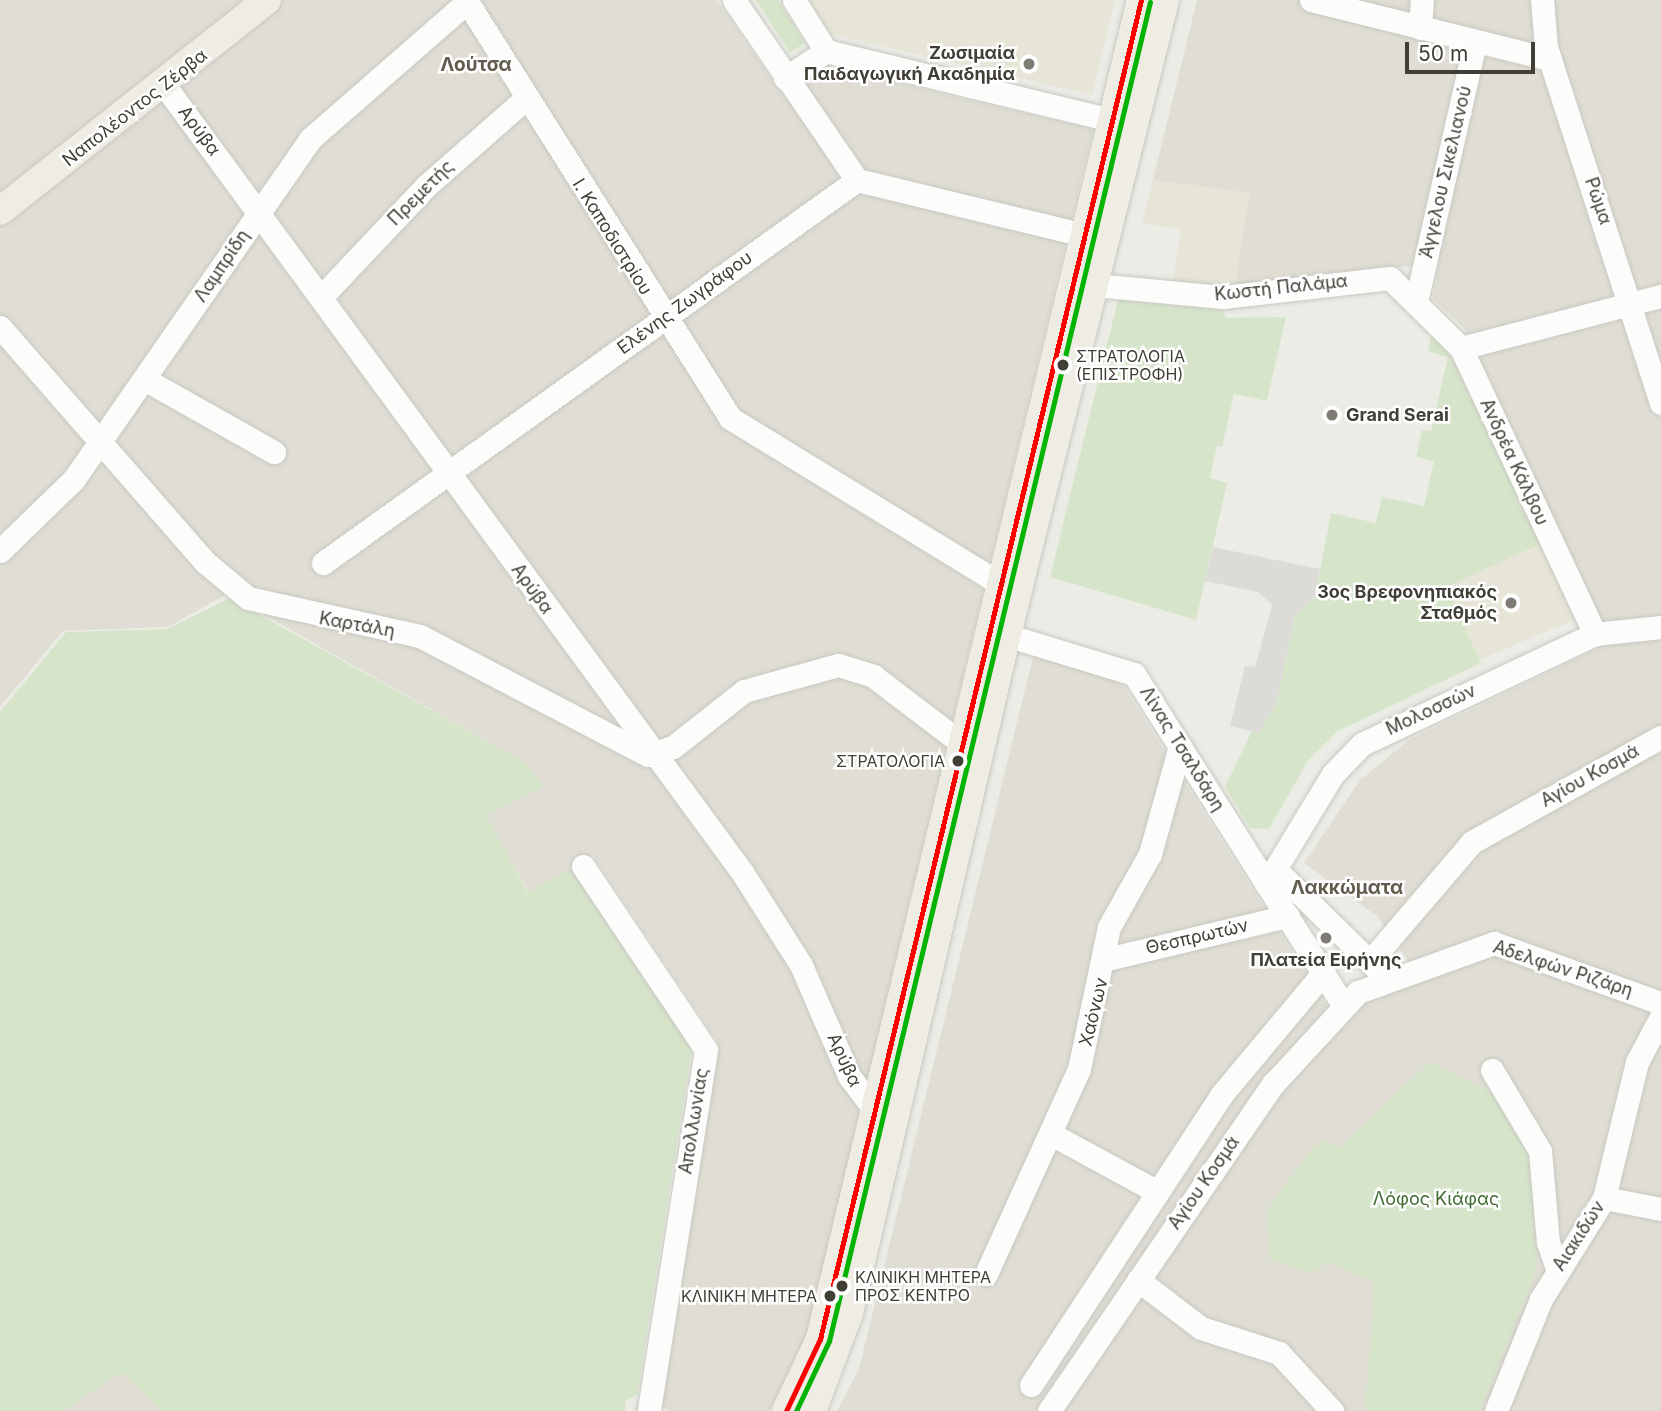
<!DOCTYPE html>
<html>
<head>
<meta charset="utf-8">
<style>
  body { margin:0 }
  #map { position:relative; width:1661px; height:1411px; overflow:hidden; background:#ecece7; font-family:Inter,sans-serif }
  div>[style] { position:absolute }
  [style*='--x'] { left:calc(var(--x)*1px); top:calc(var(--y)*1px); width:calc(var(--w)*1px); rotate:calc(var(--a)*1deg) }
  .residential>* { inset:0; background:#e0ded4 }
  .education>* { inset:0; background:#e6e5d7; transform-origin:0 0 }
  .green>* { inset:0; background:#d6e5c9 }
  .parking>* { inset:0; background:#dcdbd7 }
  .roads { filter:drop-shadow(0 0 2px #c8c8c3) drop-shadow(0 0 2px #c8c8c3) }
  .minor>* { height:23px; margin:-11.5px; padding:0 11.5px; transform-origin:11.5px; border-radius:11.5px; background:#fcfcfb }
  .major>* { height:28px; margin:-14px; padding:0 14px; transform-origin:14px; border-radius:14px; background:#eeece3 }
  .bus-1>* { height:5px; margin:-2.5px; padding:0 2.5px; transform-origin:2.5px; border-radius:2.5px; background:#f00 }
  .bus-2>* { height:5px; margin:-2.5px; padding:0 2.5px; transform-origin:2.5px; border-radius:2.5px; background:#04b404 }
  .dots>* { width:19px; height:19px; translate:-50% -50%; box-sizing:border-box; border:4px solid #fff; border-radius:50% }
  span { translate:-50% -50%; white-space:nowrap; text-align:center; line-height:1.15; -webkit-text-stroke:5px #fff; paint-order:stroke }
  .bus-label { font-size:16px; color:#413e35 }
  .left { translate:0 -50%; text-align:left }
  .right { translate:-100% -50%; text-align:right }
  .poi-label { font-size:18px; color:#413e35; font-weight:700 }
  .street-label { font-size:18px; color:#413e35 }
  .park-label { font-size:18px; color:#3e6a30 }
  .neighbourhood-label { font-size:19px; color:#625c4d; font-weight:700 }
  .scale { position:absolute; left:1405px; top:42px; width:130px; height:32px; box-sizing:border-box; border:4px solid #413e35; border-top:0; padding-left:9px; font-size:21px; line-height:24px; white-space:nowrap; color:#413e35; -webkit-text-stroke:5px #fff; paint-order:stroke }
</style>
</head>
<body>
<div id="map">
  <div class="residential">
    <div style="clip-path:polygon(0 0,717px 0,782px 95px,824px 66px,1093px 129px,802px 1353px,768px 1411px,668px 1411px,661px 1403px,717px 1040px,593px 855px,529px 893px,485px 814px,543px 787px,526px 763px,227px 594px,168px 627px,63px 631px,0 707px)"></div>
    <div style="clip-path:polygon(1197px 0,1661px 0,1661px 1411px,837px 1411px,859px 1369px,1034px 653px,1119px 679px,1338px 1024px,1360px 1006px,1421px 980px,1378px 917px,1304px 863px,1360px 780px,1410px 739px,1609px 643px,1464px 328px,1433px 299px,1439px 262px,1235px 287px,1198px 182px,1196px 190px,1153px 180px)"></div>
    <div style="clip-path:polygon(121px 1372px,161px 1411px,63px 1411px)"></div>
  </div>
  <div class="education">
    <div style="clip-path:polygon(803px 0,1115px 0,1092px 95px,825px 33px)"></div>
    <div style="clip-path:polygon(1153px 180px,1250px 193px,1235px 287px,1172px 285px,1181px 230px,1142px 223px)"></div>
    <div style="left:1542px;top:543px;width:83px;height:106px;rotate:67deg"></div>
  </div>
  <div class="green">
    <div style="clip-path:polygon(756px 0,778px 0,805px 43px,790px 53px)"></div>
    <div style="clip-path:polygon(1118px 300px,1222px 310px,1226px 318px,1286px 317px,1267px 401px,1234px 394px,1222px 447px,1217px 446px,1210px 478px,1227px 483px,1196px 620px,1050px 577px)"></div>
    <div style="clip-path:polygon(1432px 332px,1472px 386px,1542px 543px,1446px 587px,1481px 663px,1338px 731px,1309px 759px,1269px 829px,1250px 828px,1225px 787px,1252px 731px,1259px 732px,1276px 704px,1295px 616px,1315px 597px,1331px 513px,1376px 523px,1382px 497px,1424px 506px,1434px 461px,1416px 457px,1422px 430px,1431px 431px,1448px 357px,1428px 352px)"></div>
    <div style="clip-path:polygon(230px 598px,526px 763px,543px 787px,486px 815px,528px 893px,576px 865px,692px 1047px,637px 1395px,625px 1401px,625px 1411px,161px 1411px,121px 1372px,63px 1411px,0 1411px,0 712px,66px 632px,167px 629px)"></div>
    <div style="clip-path:polygon(1430px 1062px,1495px 1094px,1527px 1137px,1535px 1174px,1535px 1273px,1480px 1411px,1365px 1411px,1375px 1282px,1327px 1262px,1312px 1274px,1270px 1259px,1267px 1210px,1313px 1147px,1324px 1141px,1339px 1148px)"></div>
  </div>
  <div class="parking">
    <div style="clip-path:polygon(1213px 547px,1320px 569px,1315px 597px,1295px 616px,1276px 704px,1259px 733px,1230px 726px,1245px 666px,1255px 667px,1272px 605px,1258px 592px,1205px 581px)"></div>
  </div>
  <div class="roads">
    <div class="minor">
      <div style="--x:466;--y:0;--w:494;--a:57.7"></div>
      <div style="--x:730;--y:418;--w:314;--a:31.5"></div>
      <div style="--x:734;--y:0;--w:218;--a:55.7"></div>
      <div style="--x:794;--y:0;--w:60;--a:57.9"></div>
      <div style="--x:826;--y:51;--w:294;--a:13.6"></div>
      <div style="--x:1311;--y:0;--w:246;--a:13.9"></div>
      <div style="--x:1542;--y:0;--w:47;--a:85.1"></div>
      <div style="--x:1546;--y:47;--w:374;--a:72.1"></div>
      <div style="--x:1420;--y:28;--w:28;--a:-86"></div>
      <div style="--x:785;--y:78;--w:49;--a:-33.4"></div>
      <div style="--x:165;--y:86;--w:975;--a:53.72"></div>
      <div style="--x:742;--y:872;--w:110;--a:57.6"></div>
      <div style="--x:801;--y:965;--w:121;--a:66.6"></div>
      <div style="--x:849;--y:1076;--w:40;--a:53"></div>
      <div style="--x:1095;--y:285;--w:129;--a:5.4"></div>
      <div style="--x:1223;--y:297;--w:168;--a:-6.5"></div>
      <div style="--x:1390;--y:278;--w:100;--a:44.6"></div>
      <div style="--x:1461;--y:348;--w:316;--a:64.9"></div>
      <div style="--x:323;--y:295;--w:150;--a:-46.6"></div>
      <div style="--x:426;--y:186;--w:132;--a:-41.3"></div>
      <div style="--x:1416;--y:302;--w:267;--a:-77.2"></div>
      <div style="--x:0;--y:327;--w:312;--a:48.9"></div>
      <div style="--x:205;--y:562;--w:56;--a:39.9"></div>
      <div style="--x:248;--y:598;--w:176;--a:12.5"></div>
      <div style="--x:420;--y:636;--w:257;--a:27.6"></div>
      <div style="--x:648;--y:755;--w:26;--a:-18"></div>
      <div style="--x:673;--y:747;--w:90;--a:-38.3"></div>
      <div style="--x:744;--y:691;--w:98;--a:-15.5"></div>
      <div style="--x:838;--y:665;--w:37;--a:17"></div>
      <div style="--x:873;--y:676;--w:109;--a:37.2"></div>
      <div style="--x:1461;--y:348;--w:207;--a:-14.6"></div>
      <div style="--x:146;--y:380;--w:147;--a:29.4"></div>
      <div style="--x:0;--y:551;--w:103;--a:-44.2"></div>
      <div style="--x:74;--y:479;--w:414;--a:-55.2"></div>
      <div style="--x:310;--y:139;--w:208;--a:-41.1"></div>
      <div style="--x:323;--y:563;--w:657;--a:-35.65"></div>
      <div style="--x:857;--y:180;--w:235;--a:13.6"></div>
      <div style="--x:990;--y:630;--w:151;--a:17"></div>
      <div style="--x:1134;--y:674;--w:391;--a:57.7"></div>
      <div style="--x:583;--y:866;--w:221;--a:56.2"></div>
      <div style="--x:706;--y:1050;--w:365;--a:99"></div>
      <div style="--x:1275;--y:869;--w:146;--a:44.4"></div>
      <div style="--x:1266;--y:884;--w:129;--a:-58.7"></div>
      <div style="--x:1333;--y:774;--w:42;--a:-46"></div>
      <div style="--x:1362;--y:744;--w:258;--a:-25.3"></div>
      <div style="--x:1595;--y:634;--w:66;--a:-6.1"></div>
      <div style="--x:1107;--y:959;--w:186;--a:-13.4"></div>
      <div style="--x:1371;--y:960;--w:155;--a:-49.4"></div>
      <div style="--x:1472;--y:842;--w:216;--a:-29.1"></div>
      <div style="--x:1492;--y:1070;--w:94;--a:59.3"></div>
      <div style="--x:1540;--y:1151;--w:91;--a:85"></div>
      <div style="--x:1548;--y:1242;--w:28;--a:71"></div>
      <div style="--x:1051;--y:1134;--w:119;--a:28.5"></div>
      <div style="--x:1604;--y:1198;--w:58;--a:10.9"></div>
      <div style="--x:986;--y:1274;--w:225;--a:-65.6"></div>
      <div style="--x:1079;--y:1069;--w:145;--a:-78.1"></div>
      <div style="--x:1109;--y:927;--w:84;--a:-60.7"></div>
      <div style="--x:1150;--y:854;--w:112;--a:-74.5"></div>
      <div style="--x:1138;--y:1280;--w:79;--a:37.3"></div>
      <div style="--x:1201;--y:1328;--w:82;--a:17.8"></div>
      <div style="--x:1279;--y:1353;--w:79;--a:47.6"></div>
      <div style="--x:1031;--y:1385;--w:348;--a:-56.7"></div>
      <div style="--x:1222;--y:1094;--w:159;--a:-50.1"></div>
      <div style="--x:1049;--y:1411;--w:398;--a:-55.6"></div>
      <div style="--x:1274;--y:1083;--w:124;--a:-47.3"></div>
      <div style="--x:1358;--y:992;--w:145;--a:-19.8"></div>
      <div style="--x:1494;--y:943;--w:177;--a:19.8"></div>
      <div style="--x:1496;--y:1411;--w:121;--a:-68.1"></div>
      <div style="--x:1541;--y:1299;--w:119;--a:-58"></div>
      <div style="--x:1604;--y:1198;--w:140;--a:-76.4"></div>
      <div style="--x:1637;--y:1062;--w:51;--a:-61.9"></div>
    </div>
    <div class="major">
      <div style="--x:0;--y:211;--w:340;--a:-38.3"></div>
      <div style="--x:786;--y:1411;--w:80;--a:-64.7"></div>
      <div style="--x:820;--y:1339;--w:1377;--a:-76.52"></div>
      <div style="--x:812;--y:1411;--w:105;--a:-69.3"></div>
      <div style="--x:849;--y:1313;--w:697;--a:-76.9"></div>
      <div style="--x:1007;--y:634;--w:653;--a:-76.01"></div>
    </div>
  </div>
  <div class="bus-1">
    <div style="--x:786;--y:1411;--w:80;--a:-64.7"></div>
    <div style="--x:820;--y:1339;--w:1377;--a:-76.52"></div>
  </div>
  <div class="bus-2">
    <div style="--x:796;--y:1411;--w:77;--a:-64.8"></div>
    <div style="--x:829;--y:1341;--w:1377;--a:-76.52"></div>
  </div>
  <div class="dots">
    <div style="left:1029px;top:64px;background:#7d7b73"></div>
    <div style="left:1063px;top:365px;background:#413e35"></div>
    <div style="left:1332px;top:415px;background:#7d7b73"></div>
    <div style="left:1511px;top:603px;background:#7d7b73"></div>
    <div style="left:958px;top:761px;background:#413e35"></div>
    <div style="left:1326px;top:938px;background:#7d7b73"></div>
    <div style="left:842px;top:1286px;background:#413e35"></div>
    <div style="left:830px;top:1296px;background:#413e35"></div>
  </div>
  <div class="bus-label">
    <span class="left" style="left:1076px;top:365px">ΣΤΡΑΤΟΛΟΓΙΑ<br>(ΕΠΙΣΤΡΟΦΗ)</span>
    <span class="right" style="left:945px;top:761px">ΣΤΡΑΤΟΛΟΓΙΑ</span>
    <span class="left" style="left:855px;top:1286px">ΚΛΙΝΙΚΗ ΜΗΤΕΡΑ<br>ΠΡΟΣ ΚΕΝΤΡΟ</span>
    <span class="right" style="left:817px;top:1296px">ΚΛΙΝΙΚΗ ΜΗΤΕΡΑ</span>
  </div>
  <div class="poi-label">
    <span class="right" style="left:1015px;top:64px">Ζωσιμαία<br>Παιδαγωγική Ακαδημία</span>
    <span class="left" style="left:1346px;top:415px">Grand Serai</span>
    <span class="right" style="left:1497px;top:603px">3ος Βρεφονηπιακός<br>Σταθμός</span>
    <span style="left:1326px;top:960px">Πλατεία Ειρήνης</span>
  </div>
  <div class="street-label">
    <span style="left:135px;top:108px;rotate:-38deg">Ναπολέοντος Ζέρβα</span>
    <span style="left:199px;top:131px;rotate:53deg">Αρύβα</span>
    <span style="left:1446px;top:172px;rotate:-77deg">Άγγελου Σικελιανού</span>
    <span style="left:421px;top:193px;rotate:-45deg">Πρεμετής</span>
    <span style="left:1598px;top:201px;rotate:71deg">Ρώμα</span>
    <span style="left:612px;top:237px;rotate:58deg">Ι. Καποδιστρίου</span>
    <span style="left:222px;top:266px;rotate:-56deg">Λαμπρίδη</span>
    <span style="left:1281px;top:288px;rotate:-6deg">Κωστή Παλάμα</span>
    <span style="left:685px;top:303px;rotate:-36deg">Ελένης Ζωγράφου</span>
    <span style="left:1514px;top:462px;rotate:65deg">Ανδρέα Κάλβου</span>
    <span style="left:532px;top:589px;rotate:54deg">Αρύβα</span>
    <span style="left:357px;top:625px;rotate:10deg">Καρτάλη</span>
    <span style="left:1431px;top:710px;rotate:-25deg">Μολοσσών</span>
    <span style="left:1182px;top:749px;rotate:58deg">Λίνας Τσαλδάρη</span>
    <span style="left:1590px;top:776px;rotate:-29deg">Αγίου Κοσμά</span>
    <span style="left:1197px;top:937px;rotate:-13deg">Θεσπρωτών</span>
    <span style="left:1563px;top:969px;rotate:18deg">Αδελφών Ριζάρη</span>
    <span style="left:1094px;top:1012px;rotate:-76deg">Χαόνων</span>
    <span style="left:844px;top:1060px;rotate:65deg">Αρύβα</span>
    <span style="left:694px;top:1121px;rotate:-81deg">Απολλωνίας</span>
    <span style="left:1204px;top:1183px;rotate:-55deg">Αγίου Κοσμά</span>
    <span style="left:1579px;top:1236px;rotate:-57deg">Αιακιδών</span>
  </div>
  <div class="park-label">
    <span style="left:1436px;top:1199px">Λόφος Κιάφας</span>
  </div>
  <div class="neighbourhood-label">
    <span style="left:476px;top:65px">Λούτσα</span>
    <span style="left:1347px;top:888px">Λακκώματα</span>
  </div>
  <div class="scale">50 m</div>
</div>
</body>
</html>
